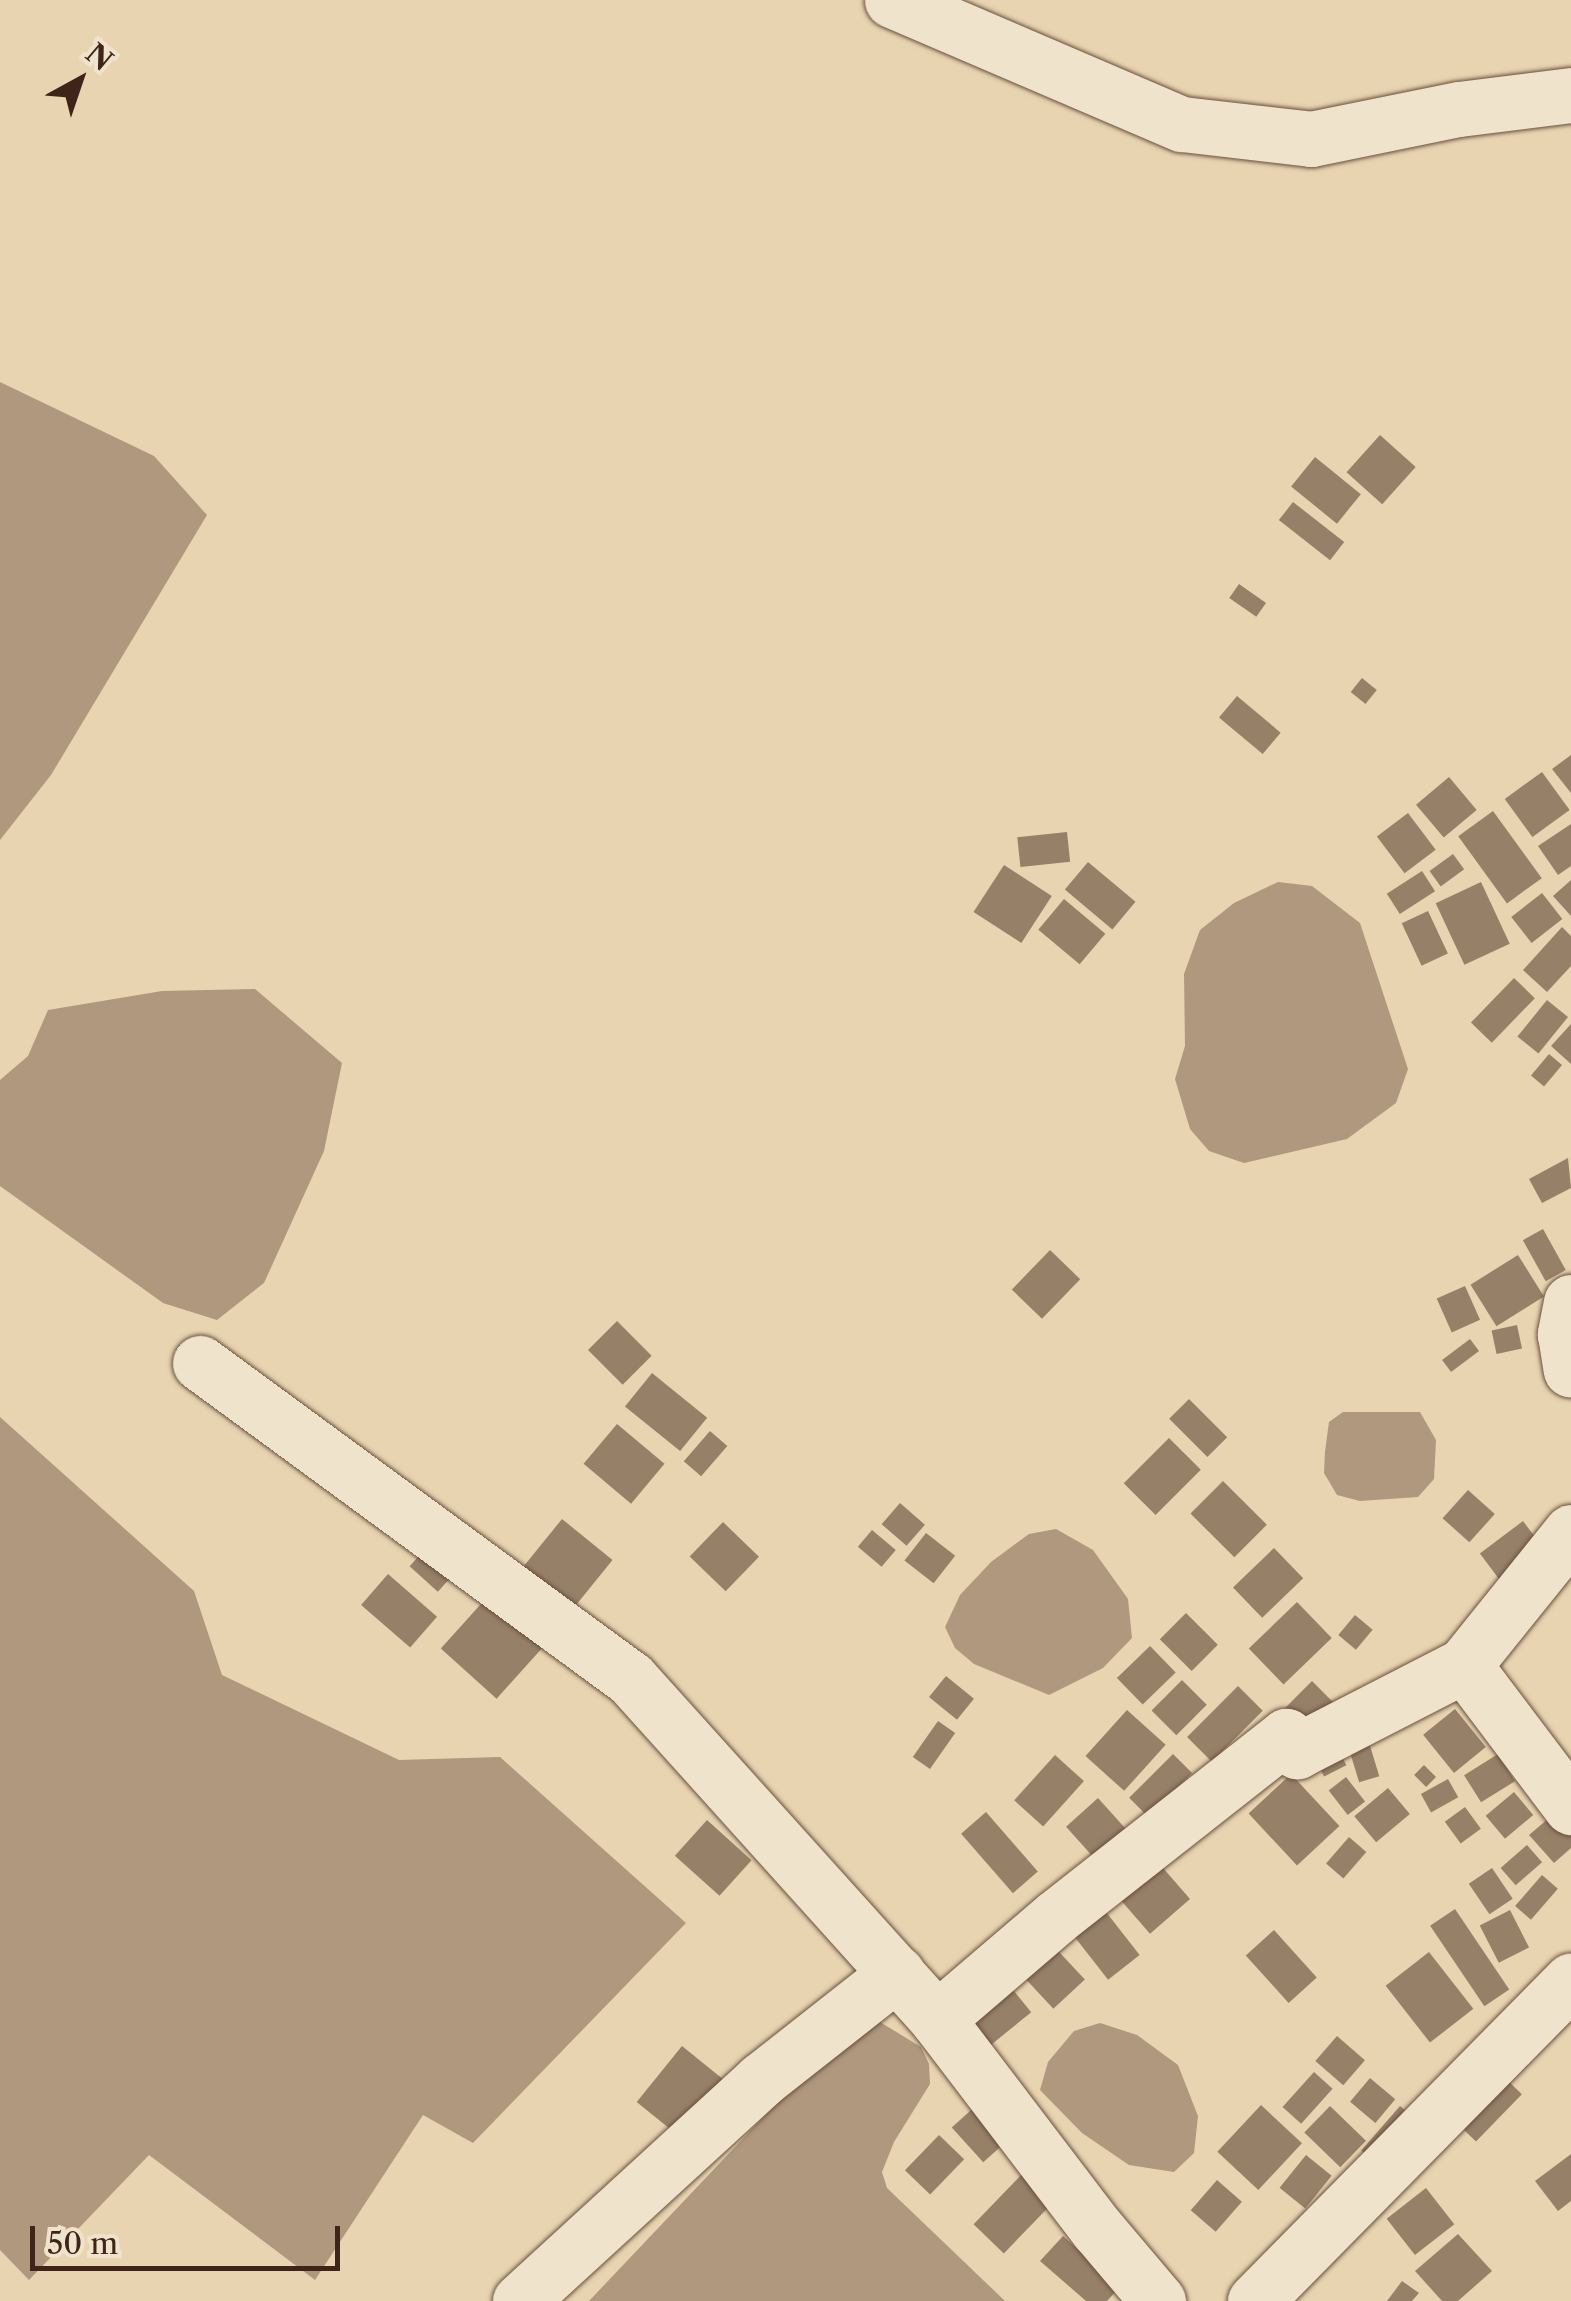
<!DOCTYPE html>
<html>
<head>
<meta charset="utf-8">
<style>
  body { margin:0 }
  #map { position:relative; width:1571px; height:2301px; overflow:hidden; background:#e8d4b0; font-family:"Libre Caslon Text",serif }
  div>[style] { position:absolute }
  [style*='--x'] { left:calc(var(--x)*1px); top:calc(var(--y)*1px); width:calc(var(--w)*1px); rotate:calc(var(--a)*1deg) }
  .water>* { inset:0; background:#af987d }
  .building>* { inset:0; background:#978068; transform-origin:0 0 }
  .roads { filter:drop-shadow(0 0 2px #69503f) drop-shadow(0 0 2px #69503f) }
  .minor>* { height:55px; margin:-27.5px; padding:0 27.5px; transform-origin:27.5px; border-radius:27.5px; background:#f0e3cc }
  span { translate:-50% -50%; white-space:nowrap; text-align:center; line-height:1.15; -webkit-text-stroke:9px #f0e3cc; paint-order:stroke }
  .north { position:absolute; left:30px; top:30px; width:100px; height:100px; -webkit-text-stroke:8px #f0e3cc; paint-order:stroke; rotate:40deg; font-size:28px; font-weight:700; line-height:40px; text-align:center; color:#3f2419 }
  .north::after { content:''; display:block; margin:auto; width:35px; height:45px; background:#3f2419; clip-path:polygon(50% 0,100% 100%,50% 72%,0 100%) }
  .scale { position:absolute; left:30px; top:2226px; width:310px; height:45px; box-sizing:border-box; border:5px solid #3f2419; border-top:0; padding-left:12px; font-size:30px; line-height:35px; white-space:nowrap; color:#3f2419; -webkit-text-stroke:8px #f0e3cc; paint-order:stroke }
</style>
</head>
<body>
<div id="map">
  <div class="water">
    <div style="clip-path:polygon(0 382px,154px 456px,207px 515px,51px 775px,0 840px)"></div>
    <div style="clip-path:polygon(1278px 882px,1312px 886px,1360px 923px,1408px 1069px,1396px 1103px,1347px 1139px,1244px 1163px,1209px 1151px,1190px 1129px,1175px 1079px,1185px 1046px,1184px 974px,1200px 930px,1234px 903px)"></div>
    <div style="clip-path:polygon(255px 989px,342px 1063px,324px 1151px,264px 1283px,217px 1320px,163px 1303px,0 1186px,0 1080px,28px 1056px,48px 1010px,162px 991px)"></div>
    <div style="clip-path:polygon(1343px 1412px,1420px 1412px,1436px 1440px,1434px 1479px,1418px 1497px,1360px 1501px,1337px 1495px,1324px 1473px,1325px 1452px,1329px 1422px)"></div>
    <div style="clip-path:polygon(0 1417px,194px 1591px,222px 1675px,399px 1760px,500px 1757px,686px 1923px,473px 2143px,423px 2115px,315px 2280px,149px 2155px,29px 2280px,0 2250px)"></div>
    <div style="clip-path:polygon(1056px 1529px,1093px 1550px,1128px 1599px,1132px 1638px,1103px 1668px,1049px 1695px,974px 1664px,955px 1648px,945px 1627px,960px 1595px,991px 1562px,1029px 1534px)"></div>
    <div style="clip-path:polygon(880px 2022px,921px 2047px,929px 2064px,930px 2084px,894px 2142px,882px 2172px,887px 2188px,1005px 2301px,589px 2301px,826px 2051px,854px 2029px)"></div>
    <div style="clip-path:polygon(1100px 2023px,1137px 2035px,1178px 2065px,1198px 2116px,1194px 2153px,1174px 2172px,1129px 2165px,1082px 2133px,1040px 2090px,1048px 2062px,1074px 2031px)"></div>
  </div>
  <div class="building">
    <div style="left:1380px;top:435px;width:48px;height:50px;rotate:42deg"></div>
    <div style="left:1315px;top:457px;width:59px;height:38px;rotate:39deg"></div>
    <div style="left:1293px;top:502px;width:65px;height:23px;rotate:38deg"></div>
    <div style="left:1239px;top:584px;width:33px;height:17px;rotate:35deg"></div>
    <div style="left:1362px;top:678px;width:19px;height:18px;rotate:39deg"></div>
    <div style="left:1237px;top:696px;width:57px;height:28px;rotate:40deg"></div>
    <div style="clip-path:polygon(1571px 755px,1571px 793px,1552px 769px)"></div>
    <div style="left:1542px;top:772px;width:47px;height:46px;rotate:54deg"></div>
    <div style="left:1449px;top:777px;width:43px;height:43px;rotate:50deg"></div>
    <div style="left:1493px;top:811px;width:83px;height:43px;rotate:54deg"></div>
    <div style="left:1408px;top:813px;width:46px;height:39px;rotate:53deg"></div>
    <div style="clip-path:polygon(1571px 824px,1571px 866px,1558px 875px,1538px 846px)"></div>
    <div style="left:1067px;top:832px;width:30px;height:50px;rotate:84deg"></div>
    <div style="left:1453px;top:854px;width:19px;height:29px;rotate:54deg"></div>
    <div style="left:1088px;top:862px;width:62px;height:36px;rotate:40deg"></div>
    <div style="left:1004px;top:865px;width:57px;height:56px;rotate:33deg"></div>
    <div style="left:1422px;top:871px;width:24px;height:42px;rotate:57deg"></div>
    <div style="clip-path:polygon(1571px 880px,1571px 916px,1553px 896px)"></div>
    <div style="left:1481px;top:882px;width:68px;height:50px;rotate:65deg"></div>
    <div style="left:1542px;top:893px;width:33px;height:39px;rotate:52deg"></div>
    <div style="left:1064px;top:899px;width:54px;height:40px;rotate:40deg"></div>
    <div style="left:1428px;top:911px;width:47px;height:29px;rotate:65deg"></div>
    <div style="clip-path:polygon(1562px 927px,1571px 936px,1571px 966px,1547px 992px,1523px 970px)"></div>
    <div style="left:1514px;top:978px;width:29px;height:62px;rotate:44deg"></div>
    <div style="left:1547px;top:1000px;width:27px;height:47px;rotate:39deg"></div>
    <div style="clip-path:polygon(1571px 1024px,1571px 1064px,1551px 1046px)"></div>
    <div style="left:1549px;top:1054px;width:17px;height:28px;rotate:40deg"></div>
    <div style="clip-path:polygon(1568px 1158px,1571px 1188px,1542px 1203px,1529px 1179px)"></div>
    <div style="left:1543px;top:1229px;width:47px;height:23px;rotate:61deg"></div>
    <div style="left:1050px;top:1250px;width:42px;height:55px;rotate:44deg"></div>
    <div style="left:1518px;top:1255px;width:49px;height:56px;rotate:58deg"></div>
    <div style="left:1465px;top:1286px;width:37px;height:31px;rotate:66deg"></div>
    <div style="left:617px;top:1321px;width:49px;height:41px;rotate:45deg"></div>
    <div style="left:1517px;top:1325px;width:24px;height:26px;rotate:78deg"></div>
    <div style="left:1470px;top:1339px;width:15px;height:35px;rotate:53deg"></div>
    <div style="left:652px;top:1373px;width:71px;height:43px;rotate:39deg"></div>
    <div style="left:1189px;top:1399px;width:54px;height:28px;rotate:45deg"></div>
    <div style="left:617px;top:1424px;width:62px;height:52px;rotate:40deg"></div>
    <div style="left:710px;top:1431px;width:23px;height:40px;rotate:41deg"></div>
    <div style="left:1169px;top:1438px;width:45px;height:64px;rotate:45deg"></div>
    <div style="left:1223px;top:1481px;width:62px;height:46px;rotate:45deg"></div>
    <div style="left:1468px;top:1490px;width:36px;height:38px;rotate:42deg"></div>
    <div style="left:900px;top:1503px;width:33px;height:28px;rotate:41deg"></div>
    <div style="left:562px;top:1519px;width:65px;height:64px;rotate:39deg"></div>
    <div style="left:1523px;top:1521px;width:34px;height:54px;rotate:53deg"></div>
    <div style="left:723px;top:1522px;width:50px;height:48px;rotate:44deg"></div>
    <div style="left:872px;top:1530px;width:31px;height:22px;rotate:40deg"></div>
    <div style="left:926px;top:1533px;width:37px;height:35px;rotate:38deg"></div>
    <div style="left:427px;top:1547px;width:38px;height:26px;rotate:42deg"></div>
    <div style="left:1274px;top:1548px;width:42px;height:57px;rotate:46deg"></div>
    <div style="left:388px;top:1574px;width:65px;height:41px;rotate:41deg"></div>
    <div style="left:489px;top:1595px;width:75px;height:72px;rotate:42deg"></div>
    <div style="left:1297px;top:1602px;width:50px;height:67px;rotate:46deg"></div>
    <div style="left:1186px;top:1613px;width:45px;height:37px;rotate:45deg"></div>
    <div style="left:1355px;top:1615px;width:23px;height:26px;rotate:40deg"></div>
    <div style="left:1150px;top:1646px;width:37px;height:46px;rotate:46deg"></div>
    <div style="left:946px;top:1676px;width:36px;height:27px;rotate:39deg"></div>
    <div style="left:1182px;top:1680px;width:35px;height:43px;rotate:45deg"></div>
    <div style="left:1312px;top:1681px;width:31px;height:42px;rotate:45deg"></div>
    <div style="left:1238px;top:1686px;width:35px;height:72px;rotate:45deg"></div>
    <div style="left:1455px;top:1709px;width:49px;height:41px;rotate:51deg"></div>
    <div style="left:1127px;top:1710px;width:52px;height:62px;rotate:42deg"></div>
    <div style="left:938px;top:1721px;width:21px;height:44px;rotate:35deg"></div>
    <div style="left:1367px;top:1736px;width:42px;height:21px;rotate:73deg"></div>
    <div style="left:1335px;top:1743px;width:25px;height:25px;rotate:63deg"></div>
    <div style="left:1173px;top:1754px;width:27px;height:62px;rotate:45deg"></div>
    <div style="left:1498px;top:1754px;width:32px;height:40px;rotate:58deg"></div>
    <div style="left:1055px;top:1755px;width:39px;height:61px;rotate:42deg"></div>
    <div style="left:1424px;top:1765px;width:17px;height:14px;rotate:45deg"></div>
    <div style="left:1291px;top:1774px;width:71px;height:58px;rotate:47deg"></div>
    <div style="left:1346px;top:1777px;width:31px;height:22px;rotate:52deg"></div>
    <div style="left:1448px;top:1779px;width:21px;height:31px;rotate:61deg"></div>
    <div style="left:1388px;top:1788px;width:34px;height:44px;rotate:50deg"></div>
    <div style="left:1514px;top:1792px;width:30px;height:37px;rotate:50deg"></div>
    <div style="left:1098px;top:1798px;width:54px;height:43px;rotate:48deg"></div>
    <div style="left:1465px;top:1807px;width:27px;height:25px;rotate:54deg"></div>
    <div style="left:986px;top:1812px;width:79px;height:33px;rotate:49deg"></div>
    <div style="clip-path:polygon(1555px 1813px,1571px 1830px,1571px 1848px,1554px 1863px,1529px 1835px)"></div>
    <div style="left:707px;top:1820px;width:60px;height:48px;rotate:42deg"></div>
    <div style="left:1349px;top:1837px;width:23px;height:35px;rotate:41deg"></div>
    <div style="left:1527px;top:1845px;width:23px;height:35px;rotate:49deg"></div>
    <div style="left:1150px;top:1853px;width:61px;height:53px;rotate:49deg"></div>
    <div style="left:1492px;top:1868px;width:37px;height:28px;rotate:56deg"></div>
    <div style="left:1542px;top:1875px;width:21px;height:41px;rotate:41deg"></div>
    <div style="left:1099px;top:1903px;width:66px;height:40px;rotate:52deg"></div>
    <div style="left:1455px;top:1909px;width:97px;height:30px;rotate:56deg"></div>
    <div style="left:1510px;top:1910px;width:42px;height:34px;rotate:63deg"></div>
    <div style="left:1274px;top:1930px;width:64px;height:38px;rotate:48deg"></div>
    <div style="left:1048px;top:1940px;width:54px;height:43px;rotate:47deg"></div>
    <div style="left:1429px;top:1952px;width:72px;height:55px;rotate:52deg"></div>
    <div style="left:1001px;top:1975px;width:48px;height:53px;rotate:51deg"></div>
    <div style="left:1337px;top:2036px;width:37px;height:33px;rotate:41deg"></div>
    <div style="left:682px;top:2046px;width:62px;height:72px;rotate:39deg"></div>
    <div style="left:1314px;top:2072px;width:25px;height:47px;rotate:42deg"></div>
    <div style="left:1501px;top:2074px;width:29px;height:66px;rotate:44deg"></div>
    <div style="left:1370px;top:2078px;width:33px;height:31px;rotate:40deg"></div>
    <div style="left:980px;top:2102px;width:47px;height:38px;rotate:48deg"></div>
    <div style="left:1261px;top:2105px;width:56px;height:64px;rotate:43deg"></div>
    <div style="left:1330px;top:2106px;width:50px;height:37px;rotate:44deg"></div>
    <div style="left:1400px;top:2106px;width:20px;height:59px;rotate:41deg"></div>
    <div style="left:939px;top:2135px;width:35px;height:49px;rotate:44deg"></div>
    <div style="clip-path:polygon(1571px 2154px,1571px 2201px,1558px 2211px,1535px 2181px)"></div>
    <div style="left:1306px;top:2155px;width:33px;height:42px;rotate:39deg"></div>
    <div style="left:1025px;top:2171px;width:42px;height:74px;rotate:44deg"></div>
    <div style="left:1217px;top:2180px;width:33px;height:40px;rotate:41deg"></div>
    <div style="left:1426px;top:2188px;width:46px;height:50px;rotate:52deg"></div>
    <div style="clip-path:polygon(1458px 2234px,1492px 2271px,1458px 2301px,1442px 2301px,1415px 2271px)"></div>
    <div style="clip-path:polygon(1063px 2236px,1120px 2287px,1107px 2301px,1086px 2301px,1040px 2261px)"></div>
    <div style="clip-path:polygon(1402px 2281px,1419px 2293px,1412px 2301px,1387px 2301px)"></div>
  </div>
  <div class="roads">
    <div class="minor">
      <div style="--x:892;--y:0;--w:315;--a:23.2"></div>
      <div style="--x:1182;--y:124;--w:130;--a:6.6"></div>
      <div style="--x:1311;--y:139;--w:151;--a:-11.5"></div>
      <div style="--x:1459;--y:109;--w:113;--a:-7.1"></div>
      <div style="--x:1571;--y:1302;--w:33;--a:101"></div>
      <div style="--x:1565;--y:1334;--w:36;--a:81"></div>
      <div style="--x:200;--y:1363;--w:534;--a:36.25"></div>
      <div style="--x:631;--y:1679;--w:457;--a:48"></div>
      <div style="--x:937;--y:2019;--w:265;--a:52.7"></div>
      <div style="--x:1098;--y:2230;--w:93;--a:49.8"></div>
      <div style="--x:1571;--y:1532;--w:171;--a:128.8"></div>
      <div style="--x:1464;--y:1665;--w:178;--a:53"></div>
      <div style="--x:937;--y:2019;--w:157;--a:-40.6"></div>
      <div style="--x:1056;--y:1917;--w:293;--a:-38.2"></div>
      <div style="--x:1286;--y:1736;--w:19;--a:54"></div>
      <div style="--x:1297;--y:1751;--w:188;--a:-27.2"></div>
      <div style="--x:520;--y:2301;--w:327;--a:-42.5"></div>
      <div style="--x:761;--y:2080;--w:173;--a:-38.2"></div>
      <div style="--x:1255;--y:2301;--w:450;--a:-45.4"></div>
    </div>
  </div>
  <div class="north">N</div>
  <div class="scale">50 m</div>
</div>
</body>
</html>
